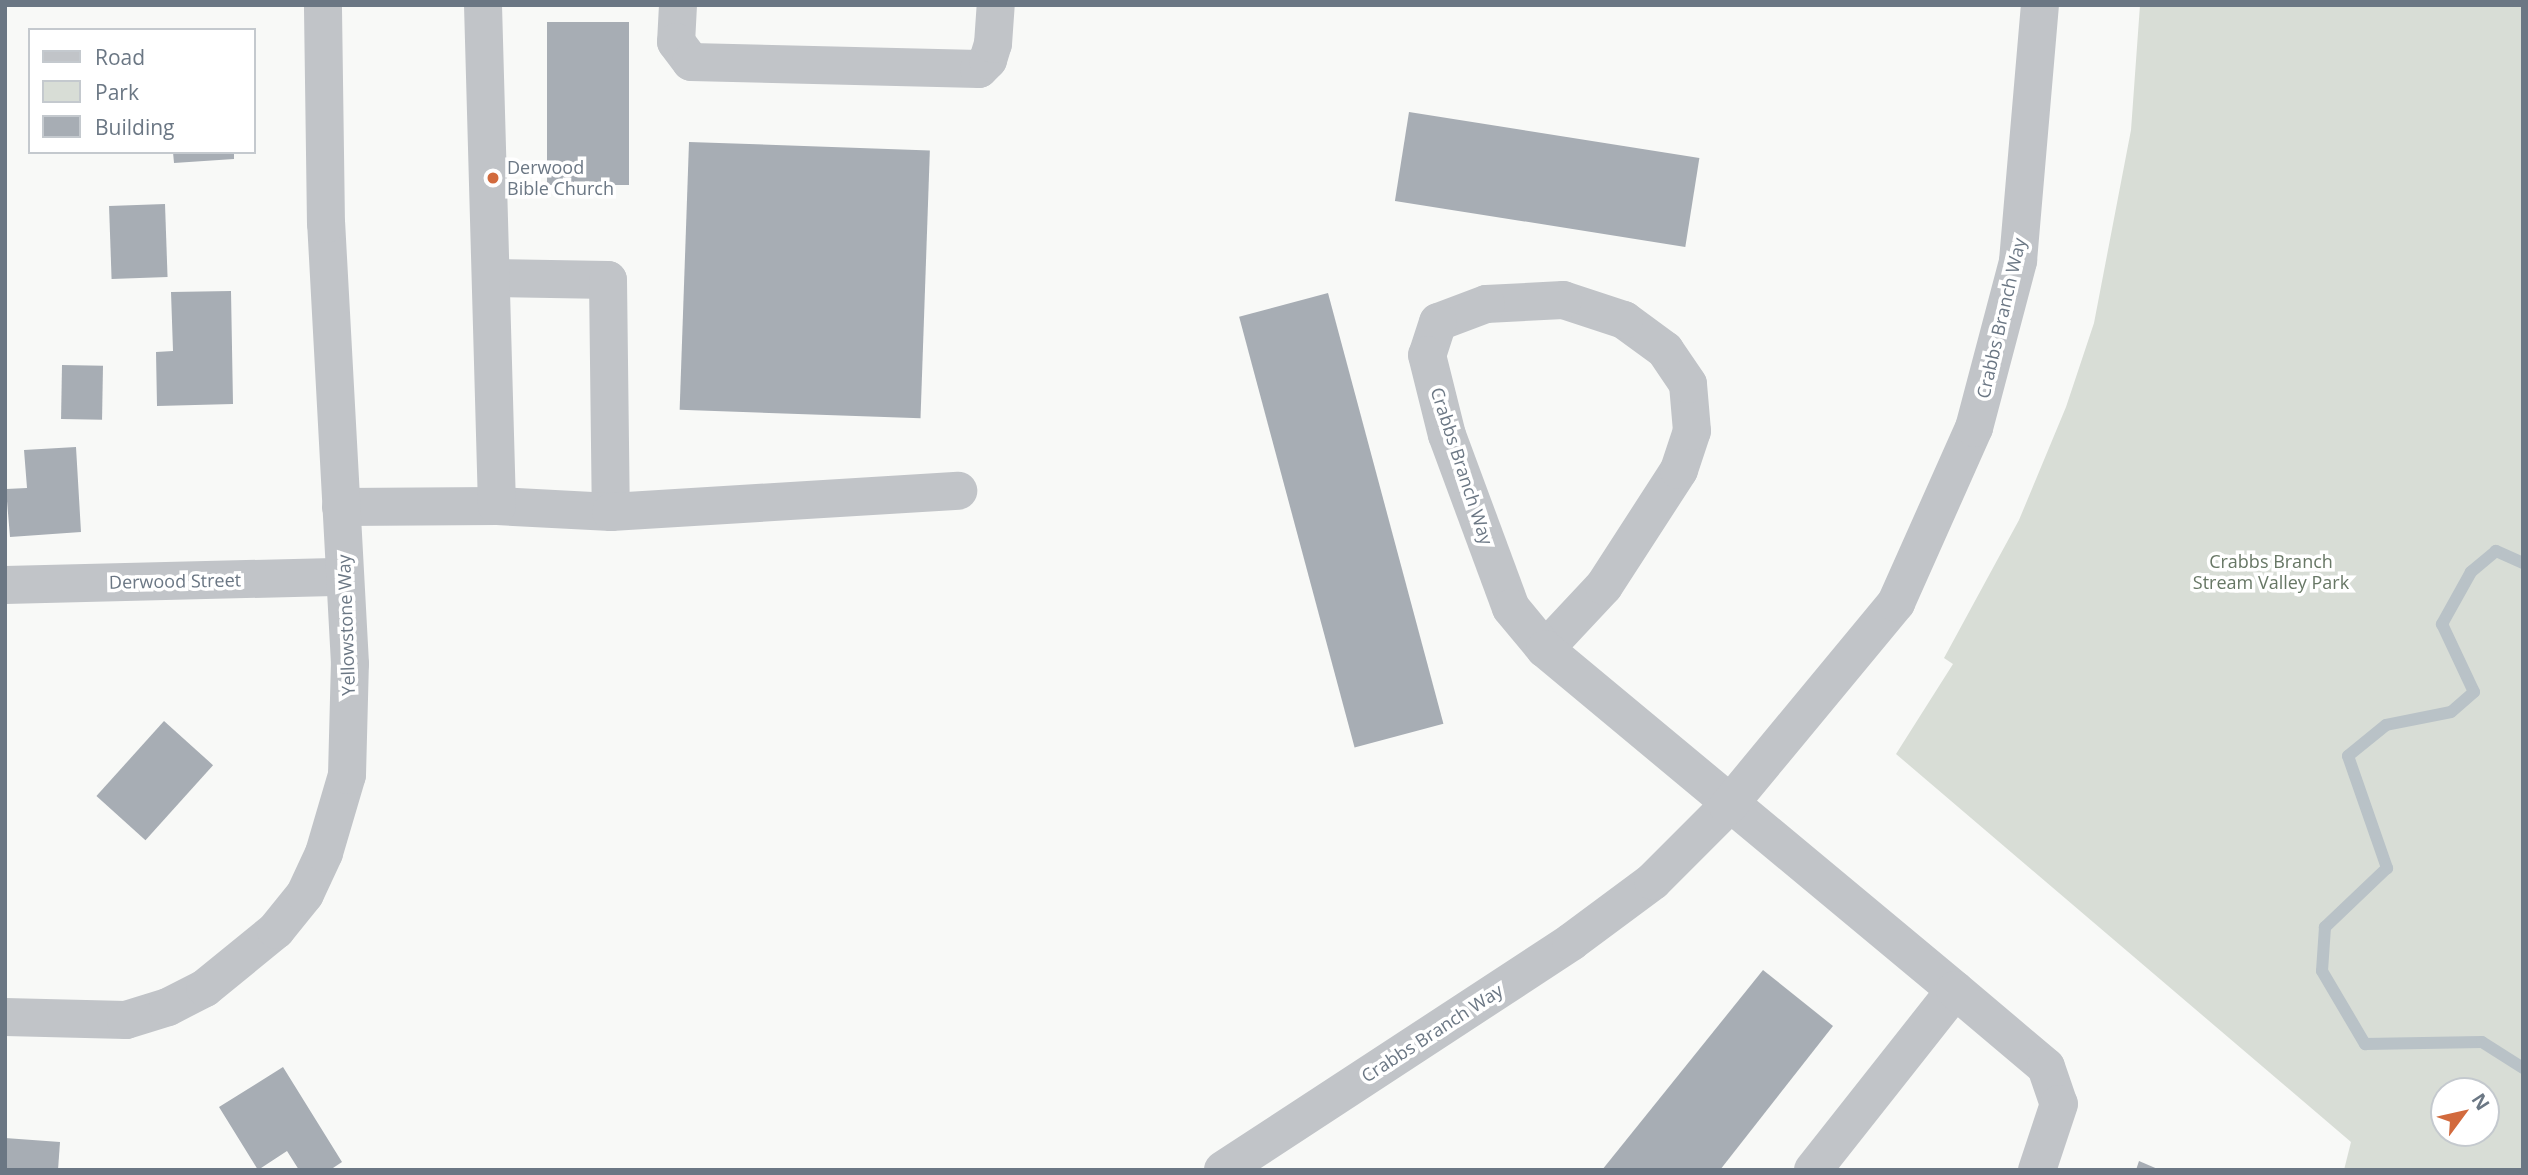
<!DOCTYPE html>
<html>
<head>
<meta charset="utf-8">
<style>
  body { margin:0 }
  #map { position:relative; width:2528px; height:1175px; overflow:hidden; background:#f8f9f7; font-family:"Open Sans",sans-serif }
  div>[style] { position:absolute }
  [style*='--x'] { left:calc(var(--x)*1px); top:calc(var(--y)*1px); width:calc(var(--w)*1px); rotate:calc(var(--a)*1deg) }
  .green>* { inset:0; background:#d8ddd6 }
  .stream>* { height:12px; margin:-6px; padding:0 6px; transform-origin:6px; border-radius:6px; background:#b9c2c7 }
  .building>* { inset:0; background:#a7adb4; transform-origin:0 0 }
  .minor>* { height:38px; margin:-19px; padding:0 19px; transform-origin:19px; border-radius:19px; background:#c1c4c8 }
  .dots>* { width:19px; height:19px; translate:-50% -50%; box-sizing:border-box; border:4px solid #fff; border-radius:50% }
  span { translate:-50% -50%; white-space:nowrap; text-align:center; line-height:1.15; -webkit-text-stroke:7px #fff; paint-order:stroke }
  .poi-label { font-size:18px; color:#6b7784 }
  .left { translate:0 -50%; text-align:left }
  .street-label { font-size:18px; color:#6b7784 }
  .park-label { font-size:18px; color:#677765 }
  .frame { position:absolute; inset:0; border:7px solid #6b7784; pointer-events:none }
  .legend { position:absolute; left:28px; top:28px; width:228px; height:126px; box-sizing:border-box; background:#fff; border:2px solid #c4c9ce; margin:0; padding:9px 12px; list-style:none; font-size:21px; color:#6b7784 }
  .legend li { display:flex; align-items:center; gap:14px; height:35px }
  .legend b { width:35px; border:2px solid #c4c9ce }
  .north { position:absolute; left:2430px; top:1077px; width:70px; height:70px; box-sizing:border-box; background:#fff; border:2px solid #c4c9ce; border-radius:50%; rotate:57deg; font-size:19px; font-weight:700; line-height:28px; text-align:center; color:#6b7784 }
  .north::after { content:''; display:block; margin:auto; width:24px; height:32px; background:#d26a3d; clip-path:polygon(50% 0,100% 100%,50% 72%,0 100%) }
</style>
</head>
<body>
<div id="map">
  <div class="green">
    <div style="clip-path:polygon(evenodd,2140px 5px,2523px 5px,2523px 1170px,2344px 1170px,2351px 1142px,1896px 754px,1953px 664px,1944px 658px,2019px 520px,2066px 407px,2094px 323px,2131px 130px,2140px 5px,2444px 1091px,2486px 1091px,2486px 1133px,2444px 1133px,2444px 1091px)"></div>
  </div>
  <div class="stream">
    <div style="--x:2523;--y:563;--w:30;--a:-156"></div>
    <div style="--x:2496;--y:551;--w:33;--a:140"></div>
    <div style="--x:2471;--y:572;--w:60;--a:119.1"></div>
    <div style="--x:2442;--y:624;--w:75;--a:64.8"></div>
    <div style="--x:2474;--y:692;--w:30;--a:139"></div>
    <div style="--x:2451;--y:712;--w:66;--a:168.7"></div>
    <div style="--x:2386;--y:725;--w:49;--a:140.8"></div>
    <div style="--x:2348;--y:756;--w:119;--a:70.8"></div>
    <div style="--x:2387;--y:868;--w:86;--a:136.4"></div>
    <div style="--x:2325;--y:927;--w:44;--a:93.9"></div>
    <div style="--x:2322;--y:971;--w:85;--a:59.5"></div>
    <div style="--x:2365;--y:1044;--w:117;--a:-1"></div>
    <div style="--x:2482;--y:1042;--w:49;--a:32.4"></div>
  </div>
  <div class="building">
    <div style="left:547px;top:22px;width:82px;height:163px"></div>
    <div style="left:1409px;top:112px;width:294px;height:90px;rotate:9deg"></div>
    <div style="left:689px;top:142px;width:241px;height:268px;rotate:2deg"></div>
    <div style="clip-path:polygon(173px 152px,234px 152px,234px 159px,174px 163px)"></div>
    <div style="left:165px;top:204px;width:73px;height:56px;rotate:88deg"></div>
    <div style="clip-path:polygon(231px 291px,233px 404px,157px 406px,156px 352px,173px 351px,171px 292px)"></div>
    <div style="left:1328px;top:293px;width:446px;height:92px;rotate:75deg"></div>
    <div style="left:62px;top:365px;width:41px;height:54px;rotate:1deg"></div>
    <div style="clip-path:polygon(76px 447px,81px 532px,10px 537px,6px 489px,27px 488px,24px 450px)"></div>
    <div style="left:164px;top:721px;width:66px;height:101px;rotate:42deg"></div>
    <div style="clip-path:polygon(1763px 970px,1833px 1026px,1720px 1170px,1602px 1170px)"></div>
    <div style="clip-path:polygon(283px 1067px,342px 1162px,330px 1170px,299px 1170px,287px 1151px,258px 1170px,219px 1107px)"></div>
    <div style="clip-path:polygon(5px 1138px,60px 1142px,58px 1170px,5px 1170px)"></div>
    <div style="clip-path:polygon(2139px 1161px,2160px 1170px,2136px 1170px)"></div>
  </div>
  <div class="minor">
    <div style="--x:678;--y:5;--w:37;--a:93"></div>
    <div style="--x:676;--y:42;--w:25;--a:53"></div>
    <div style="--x:691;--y:62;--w:288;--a:1.4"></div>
    <div style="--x:979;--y:69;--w:13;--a:-45"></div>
    <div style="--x:988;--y:60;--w:17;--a:-73"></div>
    <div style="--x:993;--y:44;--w:39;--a:-86"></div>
    <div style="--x:491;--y:278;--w:117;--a:1"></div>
    <div style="--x:608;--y:280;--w:232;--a:89.3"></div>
    <div style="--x:611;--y:512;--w:114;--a:-177"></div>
    <div style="--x:341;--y:507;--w:156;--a:-0.4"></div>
    <div style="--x:497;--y:506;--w:501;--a:-91.6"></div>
    <div style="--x:611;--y:512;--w:348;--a:-3.5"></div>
    <div style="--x:5;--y:585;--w:339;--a:-1.4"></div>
    <div style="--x:1545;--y:649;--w:86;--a:-46.9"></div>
    <div style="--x:1604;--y:586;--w:138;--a:-57.1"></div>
    <div style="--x:1679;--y:470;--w:41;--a:-71.6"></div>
    <div style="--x:1692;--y:431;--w:47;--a:-94.9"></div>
    <div style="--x:1688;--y:384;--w:41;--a:-124.1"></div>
    <div style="--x:1665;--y:350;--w:51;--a:-143.8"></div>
    <div style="--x:1624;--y:320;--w:64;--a:-161.8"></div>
    <div style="--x:1563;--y:300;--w:77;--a:177"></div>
    <div style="--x:1486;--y:304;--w:51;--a:159.4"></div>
    <div style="--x:1438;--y:322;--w:35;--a:108"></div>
    <div style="--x:1427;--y:355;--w:82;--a:76"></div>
    <div style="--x:1447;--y:435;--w:184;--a:69.7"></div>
    <div style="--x:1511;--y:608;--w:53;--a:50.3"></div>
    <div style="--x:1545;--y:649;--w:533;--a:39.75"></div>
    <div style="--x:5;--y:1017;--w:121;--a:1.4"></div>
    <div style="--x:126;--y:1020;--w:44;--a:-17.2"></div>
    <div style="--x:168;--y:1007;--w:42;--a:-27.2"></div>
    <div style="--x:205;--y:988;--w:92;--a:-39.2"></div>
    <div style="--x:276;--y:930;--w:46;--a:-51.1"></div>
    <div style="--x:305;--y:894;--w:45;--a:-65.1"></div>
    <div style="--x:324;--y:853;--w:81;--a:-73.6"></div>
    <div style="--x:347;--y:775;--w:111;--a:-88.5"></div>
    <div style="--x:350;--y:664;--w:441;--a:-93.1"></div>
    <div style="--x:326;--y:224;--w:219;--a:-90.8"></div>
    <div style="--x:1223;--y:1170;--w:416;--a:-33.2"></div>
    <div style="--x:1571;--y:942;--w:102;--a:-36.6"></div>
    <div style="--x:1653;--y:881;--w:106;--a:-45"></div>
    <div style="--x:1728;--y:806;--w:264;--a:-50.4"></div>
    <div style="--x:1896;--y:603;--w:192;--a:-66"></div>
    <div style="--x:1974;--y:428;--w:173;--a:-75.2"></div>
    <div style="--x:2018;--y:261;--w:257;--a:-85.1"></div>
    <div style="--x:1813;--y:1170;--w:229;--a:-51.7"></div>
    <div style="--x:1955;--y:990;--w:119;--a:40.2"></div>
    <div style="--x:2046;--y:1067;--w:39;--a:71"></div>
    <div style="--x:2059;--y:1104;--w:70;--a:108.4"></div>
  </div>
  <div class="dots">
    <div style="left:493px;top:178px;background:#d26a3d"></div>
  </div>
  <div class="poi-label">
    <span class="left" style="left:507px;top:178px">Derwood<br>Bible Church</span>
  </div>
  <div class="street-label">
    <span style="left:2001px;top:318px;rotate:-77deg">Crabbs Branch Way</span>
    <span style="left:1462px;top:466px;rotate:72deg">Crabbs Branch Way</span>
    <span style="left:175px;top:581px;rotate:-1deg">Derwood Street</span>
    <span style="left:346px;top:625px;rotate:-92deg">Yellowstone Way</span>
    <span style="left:1432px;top:1033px;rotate:-33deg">Crabbs Branch Way</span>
  </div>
  <div class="park-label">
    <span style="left:2271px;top:572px">Crabbs Branch<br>Stream Valley Park</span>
  </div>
  <div class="frame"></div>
  <ul class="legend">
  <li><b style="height:9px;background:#c1c4c8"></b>Road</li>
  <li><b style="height:19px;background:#d8ddd6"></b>Park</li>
  <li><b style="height:19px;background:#a7adb4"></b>Building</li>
  </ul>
  <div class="north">N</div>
</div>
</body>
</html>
